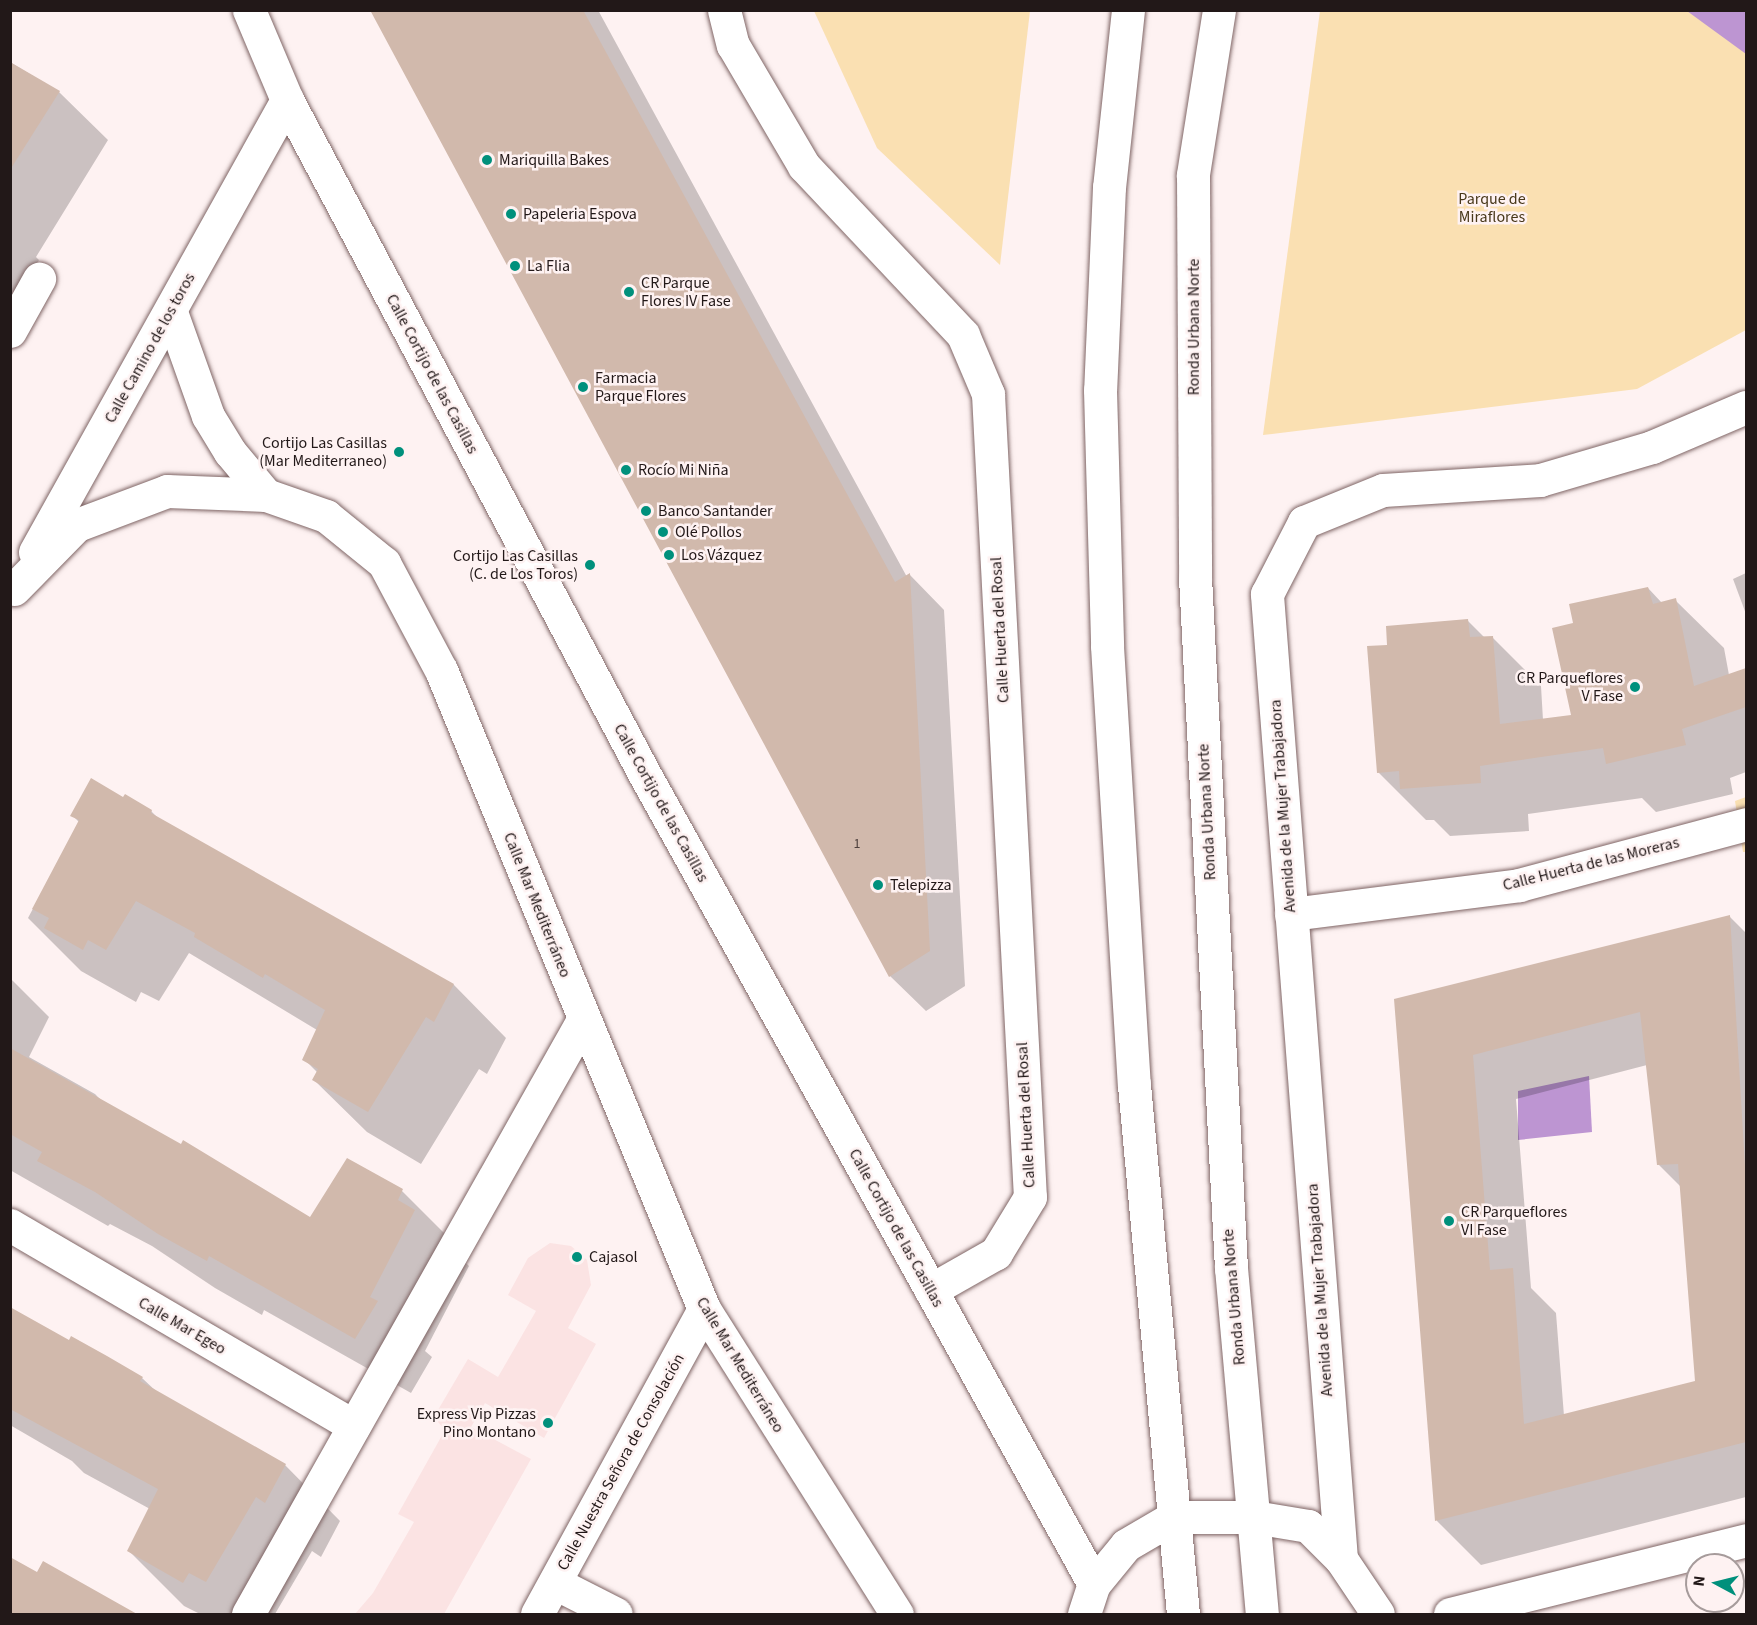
<!DOCTYPE html>
<html>
<head>
<meta charset="utf-8">
<style>
  body { margin:0 }
  #map { position:relative; width:1757px; height:1625px; overflow:hidden; background:#fef2f2; font-family:"Source Sans 3",sans-serif }
  div>[style] { position:absolute }
  [style*='--x'] { left:calc(var(--x)*1px); top:calc(var(--y)*1px); width:calc(var(--w)*1px); rotate:calc(var(--a)*1deg) }
  .built>* { inset:0; background:#fbe3e3 }
  .green>* { inset:0; background:#fae0b2 }
  .water>* { inset:0; background:#bd95d2 }
  .shadow>* { inset:0; background:#0003 }
  .building>* { inset:0; background:#d1b9ac }
  .roads { filter:drop-shadow(0 0 2px #7f6565) drop-shadow(0 0 2px #7f6565) }
  .minor>* { height:33px; margin:-16.5px; padding:0 16.5px; transform-origin:16.5px; border-radius:16.5px; background:#fff }
  .major>* { height:33px; margin:-16.5px; padding:0 16.5px; transform-origin:16.5px; border-radius:16.5px; background:#fff }
  .dots>* { width:16px; height:16px; translate:-50% -50%; box-sizing:border-box; border:3px solid #fef2f2; border-radius:50% }
  span { translate:-50% -50%; white-space:nowrap; text-align:center; line-height:1.15; -webkit-text-stroke:5px #fef2f2; paint-order:stroke }
  .number-label { font-size:14px; color:#4e403d }
  .number-label span { -webkit-text-stroke-width:0 }
  .poi-label { font-size:16px; color:#221818 }
  .left { translate:0 -50%; text-align:left }
  .right { translate:-100% -50%; text-align:right }
  .park-label { font-size:16px; color:#48381a }
  .street-label { font-size:16px; color:#221818 }
  .frame { position:absolute; inset:0; border:12px solid #221818; pointer-events:none }
  .north { position:absolute; left:1685px; top:1553px; width:60px; height:60px; box-sizing:border-box; background:#fef2f2; border:2px solid #a69b9b; border-radius:50%; rotate:277deg; font-size:16px; font-weight:700; line-height:24px; text-align:center; color:#221818 }
  .north::after { content:''; display:block; margin:auto; width:21px; height:27px; background:#00907c; clip-path:polygon(50% 0,100% 100%,50% 72%,0 100%) }
</style>
</head>
<body>
<div id="map">
  <div class="built">
    <div style="clip-path:polygon(550px 1243px,571px 1246px,587px 1260px,591px 1285px,568px 1328px,596px 1344px,544px 1438px,485px 1403px,471px 1427px,531px 1459px,444px 1614px,355px 1614px,373px 1593px,414px 1522px,398px 1514px,445px 1430px,438px 1422px,438px 1410px,468px 1359px,498px 1377px,536px 1311px,508px 1295px,528px 1258px)"></div>
  </div>
  <div class="green">
    <div style="clip-path:polygon(814px 11px,1030px 11px,1000px 265px,877px 148px)"></div>
    <div style="clip-path:polygon(1320px 11px,1746px 11px,1746px 330px,1637px 389px,1263px 435px)"></div>
    <div style="clip-path:polygon(1746px 797px,1746px 852px,1743px 852px,1735px 801px)"></div>
  </div>
  <div class="water">
    <div style="clip-path:polygon(1687px 11px,1746px 11px,1746px 54px)"></div>
    <div style="clip-path:polygon(1589px 1076px,1592px 1132px,1518px 1140px,1518px 1091px)"></div>
  </div>
  <div class="shadow">
    <div style="clip-path:polygon(372px 10px,598px 10px,907px 577px,910px 575px,944px 610px,965px 986px,926px 1011px,890px 976px)"></div>
    <div style="clip-path:polygon(10px 62px,59px 92px,108px 140px,36px 257px,39px 260px,10px 311px)"></div>
    <div style="clip-path:polygon(1746px 573px,1746px 614px,1733px 579px)"></div>
    <div style="clip-path:polygon(1648px 588px,1662px 603px,1675px 600px,1724px 648px,1729px 675px,1746px 669px,1746px 772px,1730px 778px,1733px 794px,1656px 812px,1642px 798px,1528px 814px,1529px 831px,1450px 836px,1434px 820px,1426px 820px,1378px 772px,1389px 646px,1468px 621px,1485px 638px,1492px 637px,1541px 686px,1543px 720px,1573px 716px,1575px 624px)"></div>
    <div style="clip-path:polygon(124px 799px,151px 811px,160px 820px,454px 985px,506px 1038px,487px 1074px,479px 1069px,421px 1164px,367px 1132px,314px 1080px,318px 1073px,304px 1059px,317px 1030px,189px 953px,159px 1001px,141px 992px,136px 1002px,81px 971px,28px 918px,79px 822px,72px 815px)"></div>
    <div style="clip-path:polygon(evenodd,1730px 917px,1746px 933px,1746px 1497px,1481px 1565px,1437px 1521px,1396px 1001px,1730px 917px,1647px 1065px,1658px 1164px,1681px 1187px,1697px 1382px,1564px 1416px,1556px 1313px,1531px 1288px,1516px 1099px,1647px 1065px)"></div>
    <div style="clip-path:polygon(10px 978px,49px 1017px,29px 1057px,95px 1094px,107px 1106px,310px 1219px,348px 1160px,402px 1191px,457px 1246px,454px 1251px,469px 1266px,425px 1351px,432px 1357px,411px 1393px,264px 1310px,262px 1315px,215px 1288px,152px 1246px,110px 1224px,108px 1226px,10px 1170px)"></div>
    <div style="clip-path:polygon(10px 1308px,69px 1342px,106px 1357px,142px 1378px,157px 1392px,285px 1465px,340px 1521px,321px 1557px,312px 1551px,275px 1614px,200px 1614px,184px 1606px,129px 1551px,150px 1509px,84px 1473px,72px 1461px,10px 1425px)"></div>
    <div style="clip-path:polygon(37px 1574px,97px 1594px,118px 1614px,10px 1614px,10px 1579px)"></div>
  </div>
  <div class="building">
    <div style="clip-path:polygon(370px 10px,583px 10px,895px 582px,910px 573px,930px 951px,889px 977px)"></div>
    <div style="clip-path:polygon(10px 62px,60px 91px,10px 170px)"></div>
    <div style="clip-path:polygon(1648px 587px,1653px 604px,1676px 598px,1694px 686px,1746px 668px,1746px 707px,1682px 729px,1686px 745px,1606px 764px,1603px 748px,1480px 766px,1481px 783px,1400px 789px,1399px 771px,1377px 773px,1367px 646px,1387px 645px,1386px 626px,1468px 619px,1470px 637px,1493px 636px,1500px 724px,1571px 715px,1552px 628px,1573px 623px,1569px 604px)"></div>
    <div style="clip-path:polygon(91px 778px,123px 797px,125px 794px,152px 810px,151px 813px,454px 984px,434px 1022px,426px 1017px,368px 1112px,312px 1080px,318px 1069px,302px 1060px,325px 1010px,265px 974px,263px 978px,194px 937px,195px 933px,136px 901px,106px 950px,88px 940px,83px 950px,44px 928px,49px 918px,32px 909px,79px 820px,70px 816px)"></div>
    <div style="clip-path:polygon(evenodd,1730px 915px,1746px 1183px,1746px 1442px,1435px 1521px,1394px 999px,1730px 915px,1640px 1012px,1657px 1165px,1678px 1164px,1695px 1381px,1524px 1424px,1513px 1268px,1490px 1270px,1473px 1055px,1640px 1012px)"></div>
    <div style="clip-path:polygon(10px 1048px,181px 1144px,183px 1140px,310px 1217px,347px 1158px,403px 1189px,398px 1200px,415px 1210px,370px 1297px,378px 1301px,355px 1339px,209px 1256px,207px 1261px,158px 1234px,95px 1192px,37px 1161px,42px 1152px,10px 1134px)"></div>
    <div style="clip-path:polygon(10px 1307px,69px 1340px,71px 1336px,107px 1356px,143px 1377px,140px 1381px,286px 1464px,265px 1503px,256px 1497px,206px 1582px,189px 1573px,183px 1583px,127px 1551px,158px 1489px,10px 1409px)"></div>
    <div style="clip-path:polygon(10px 1557px,37px 1572px,43px 1561px,137px 1614px,10px 1614px)"></div>
  </div>
  <div class="roads">
    <div class="minor">
      <div style="--x:249;--y:10;--w:98;--a:67.1"></div>
      <div style="--x:287;--y:100;--w:764;--a:62.06"></div>
      <div style="--x:645;--y:775;--w:925;--a:60.97"></div>
      <div style="--x:724;--y:10;--w:36;--a:76"></div>
      <div style="--x:733;--y:45;--w:140;--a:59.6"></div>
      <div style="--x:804;--y:166;--w:232;--a:46.7"></div>
      <div style="--x:963;--y:335;--w:64;--a:67"></div>
      <div style="--x:988;--y:394;--w:804;--a:87.01"></div>
      <div style="--x:1030;--y:1197;--w:66;--a:121.3"></div>
      <div style="--x:996;--y:1253;--w:75;--a:150.4"></div>
      <div style="--x:171;--y:312;--w:110;--a:70.4"></div>
      <div style="--x:208;--y:416;--w:42;--a:58.6"></div>
      <div style="--x:230;--y:452;--w:56;--a:50.1"></div>
      <div style="--x:10;--y:331;--w:60;--a:-60.9"></div>
      <div style="--x:35;--y:552;--w:518;--a:-60.86"></div>
      <div style="--x:14;--y:589;--w:90;--a:-45.5"></div>
      <div style="--x:77;--y:525;--w:96;--a:-20.7"></div>
      <div style="--x:167;--y:491;--w:99;--a:2.3"></div>
      <div style="--x:266;--y:495;--w:64;--a:19.3"></div>
      <div style="--x:326;--y:516;--w:75;--a:39"></div>
      <div style="--x:384;--y:563;--w:121;--a:62"></div>
      <div style="--x:441;--y:670;--w:691;--a:67.63"></div>
      <div style="--x:704;--y:1309;--w:361;--a:57.7"></div>
      <div style="--x:1291;--y:914;--w:230;--a:-7.2"></div>
      <div style="--x:1519;--y:885;--w:235;--a:-15"></div>
      <div style="--x:10;--y:1225;--w:398;--a:30.3"></div>
      <div style="--x:1341;--y:1559;--w:968;--a:-94.39"></div>
      <div style="--x:1267;--y:594;--w:81;--a:-62.8"></div>
      <div style="--x:1304;--y:522;--w:85;--a:-22.1"></div>
      <div style="--x:1383;--y:490;--w:157;--a:-3.6"></div>
      <div style="--x:1540;--y:480;--w:117;--a:-16.4"></div>
      <div style="--x:1652;--y:447;--w:102;--a:-23.1"></div>
      <div style="--x:555;--y:1583;--w:68;--a:26.9"></div>
      <div style="--x:248;--y:1614;--w:682;--a:-60.58"></div>
      <div style="--x:537;--y:1614;--w:348;--a:-61.3"></div>
      <div style="--x:1084;--y:1614;--w:32;--a:-72"></div>
      <div style="--x:1094;--y:1584;--w:50;--a:-50.6"></div>
      <div style="--x:1126;--y:1545;--w:56;--a:-30.3"></div>
      <div style="--x:1174;--y:1517;--w:80;--a:0"></div>
      <div style="--x:1254;--y:1517;--w:55;--a:9.5"></div>
      <div style="--x:1308;--y:1526;--w:47;--a:45"></div>
      <div style="--x:1341;--y:1559;--w:66;--a:56.1"></div>
      <div style="--x:1450;--y:1614;--w:305;--a:-14"></div>
    </div>
    <div class="major">
      <div style="--x:1128;--y:10;--w:178;--a:96.1"></div>
      <div style="--x:1109;--y:187;--w:203;--a:92.5"></div>
      <div style="--x:1100;--y:390;--w:256;--a:88.4"></div>
      <div style="--x:1107;--y:646;--w:440;--a:86.5"></div>
      <div style="--x:1134;--y:1085;--w:531;--a:84.71"></div>
      <div style="--x:1219;--y:10;--w:167;--a:99"></div>
      <div style="--x:1193;--y:175;--w:402;--a:89.7"></div>
      <div style="--x:1195;--y:577;--w:692;--a:87.02"></div>
      <div style="--x:1231;--y:1268;--w:347;--a:84.9"></div>
    </div>
  </div>
  <div class="dots">
    <div style="left:487px;top:160px;background:#00907c"></div>
    <div style="left:511px;top:214px;background:#00907c"></div>
    <div style="left:515px;top:266px;background:#00907c"></div>
    <div style="left:629px;top:292px;background:#00907c"></div>
    <div style="left:583px;top:387px;background:#00907c"></div>
    <div style="left:399px;top:452px;background:#00907c"></div>
    <div style="left:626px;top:470px;background:#00907c"></div>
    <div style="left:646px;top:511px;background:#00907c"></div>
    <div style="left:663px;top:532px;background:#00907c"></div>
    <div style="left:669px;top:555px;background:#00907c"></div>
    <div style="left:590px;top:565px;background:#00907c"></div>
    <div style="left:1635px;top:687px;background:#00907c"></div>
    <div style="left:878px;top:885px;background:#00907c"></div>
    <div style="left:1449px;top:1221px;background:#00907c"></div>
    <div style="left:577px;top:1257px;background:#00907c"></div>
    <div style="left:548px;top:1423px;background:#00907c"></div>
  </div>
  <div class="number-label">
    <span style="left:857px;top:844px">1</span>
  </div>
  <div class="poi-label">
    <span class="left" style="left:499px;top:160px">Mariquilla Bakes</span>
    <span class="left" style="left:523px;top:214px">Papeleria Espova</span>
    <span class="left" style="left:527px;top:266px">La Flia</span>
    <span class="left" style="left:641px;top:292px">CR Parque<br>Flores IV Fase</span>
    <span class="left" style="left:595px;top:387px">Farmacia<br>Parque Flores</span>
    <span class="right" style="left:387px;top:452px">Cortijo Las Casillas<br>(Mar Mediterraneo)</span>
    <span class="left" style="left:638px;top:470px">Rocío Mi Niña</span>
    <span class="left" style="left:658px;top:511px">Banco Santander</span>
    <span class="left" style="left:675px;top:532px">Olé Pollos</span>
    <span class="left" style="left:681px;top:555px">Los Vázquez</span>
    <span class="right" style="left:578px;top:565px">Cortijo Las Casillas<br>(C. de Los Toros)</span>
    <span class="right" style="left:1623px;top:687px">CR Parqueflores<br>V Fase</span>
    <span class="left" style="left:890px;top:885px">Telepizza</span>
    <span class="left" style="left:1461px;top:1221px">CR Parqueflores<br>VI Fase</span>
    <span class="left" style="left:589px;top:1257px">Cajasol</span>
    <span class="right" style="left:536px;top:1423px">Express Vip Pizzas<br>Pino Montano</span>
  </div>
  <div class="park-label">
    <span style="left:1492px;top:208px">Parque de<br>Miraflores</span>
  </div>
  <div class="street-label">
    <span style="left:1194px;top:327px;rotate:-90deg">Ronda Urbana Norte</span>
    <span style="left:150px;top:348px;rotate:-61deg">Calle Camino de los toros</span>
    <span style="left:432px;top:374px;rotate:62deg">Calle Cortijo de las Casillas</span>
    <span style="left:1000px;top:630px;rotate:-93deg">Calle Huerta del Rosal</span>
    <span style="left:661px;top:803px;rotate:61deg">Calle Cortijo de las Casillas</span>
    <span style="left:1283px;top:806px;rotate:-94deg">Avenida de la Mujer Trabajadora</span>
    <span style="left:1207px;top:812px;rotate:-93deg">Ronda Urbana Norte</span>
    <span style="left:1591px;top:864px;rotate:-14deg">Calle Huerta de las Moreras</span>
    <span style="left:537px;top:905px;rotate:68deg">Calle Mar Mediterráneo</span>
    <span style="left:1026px;top:1115px;rotate:-93deg">Calle Huerta del Rosal</span>
    <span style="left:896px;top:1228px;rotate:61deg">Calle Cortijo de las Casillas</span>
    <span style="left:1320px;top:1290px;rotate:-94deg">Avenida de la Mujer Trabajadora</span>
    <span style="left:1234px;top:1297px;rotate:-95deg">Ronda Urbana Norte</span>
    <span style="left:182px;top:1326px;rotate:30deg">Calle Mar Egeo</span>
    <span style="left:740px;top:1365px;rotate:59deg">Calle Mar Mediterráneo</span>
    <span style="left:621px;top:1462px;rotate:-61deg">Calle Nuestra Señora de Consolación</span>
  </div>
  <div class="frame"></div>
  <div class="north">N</div>
</div>
</body>
</html>
